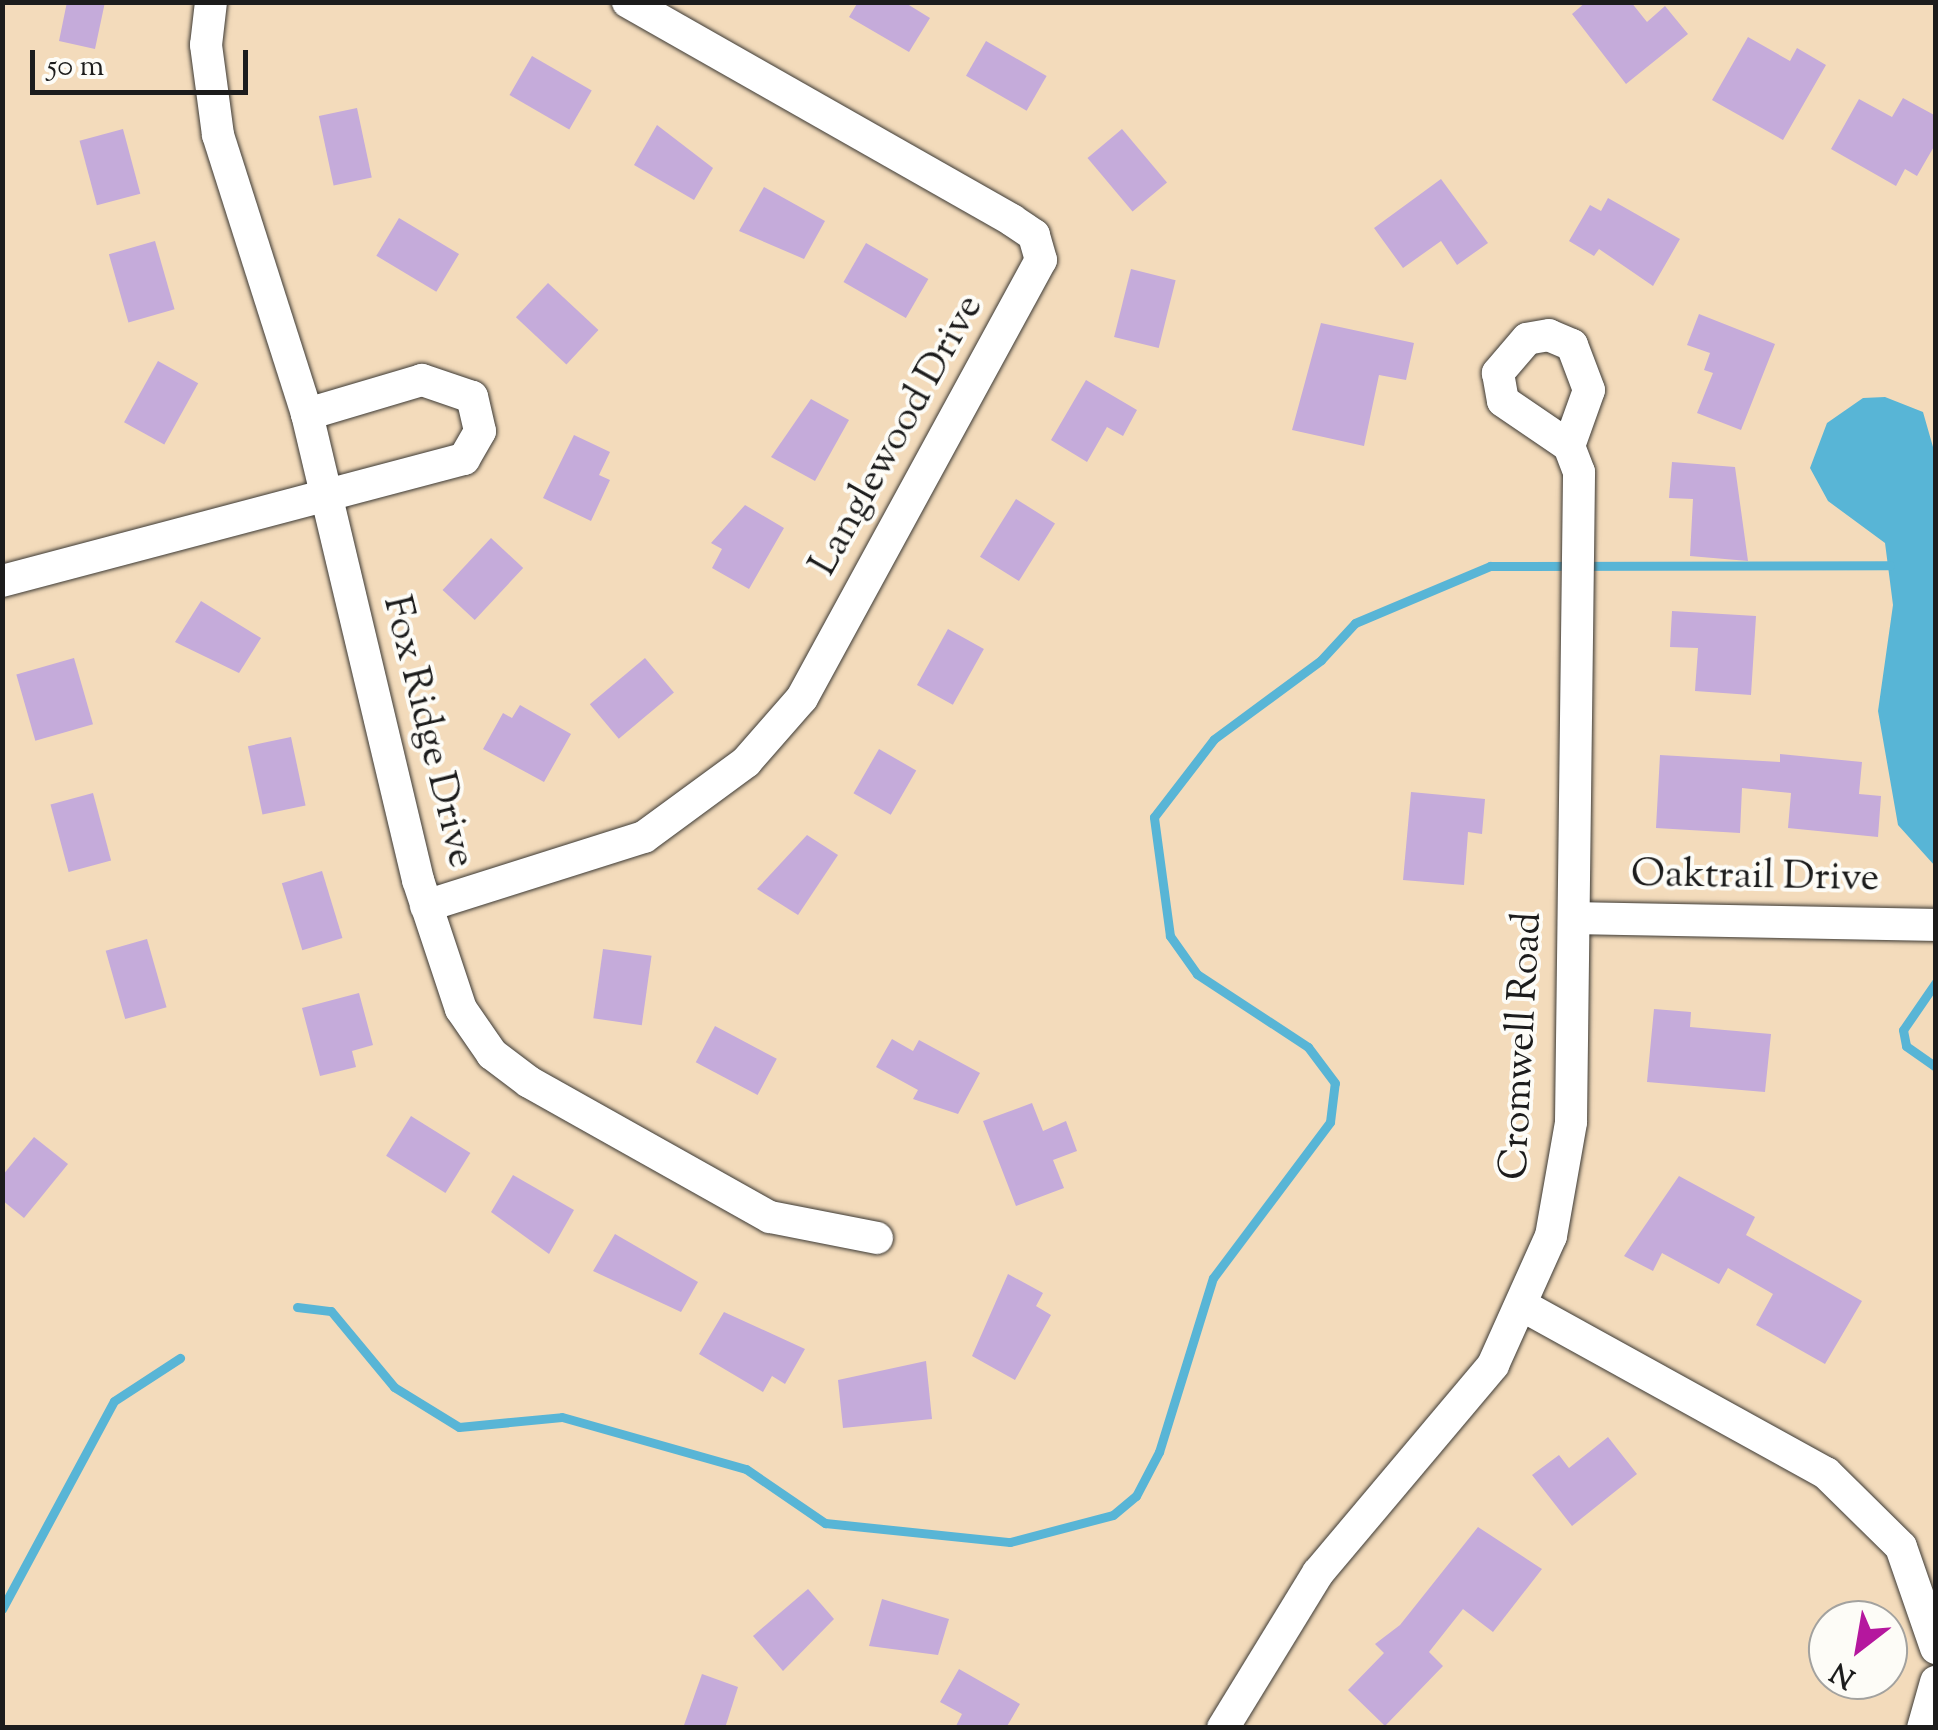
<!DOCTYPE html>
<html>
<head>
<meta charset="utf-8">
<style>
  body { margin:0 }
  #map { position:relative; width:1938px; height:1730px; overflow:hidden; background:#f3dbbb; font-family:"Sorts Mill Goudy",serif }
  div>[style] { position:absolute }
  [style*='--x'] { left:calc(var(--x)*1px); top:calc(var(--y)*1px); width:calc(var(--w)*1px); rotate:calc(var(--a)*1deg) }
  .water>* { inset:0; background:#58b5d6 }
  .stream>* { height:9px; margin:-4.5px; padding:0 4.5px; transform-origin:4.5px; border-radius:4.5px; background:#58b5d6 }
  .building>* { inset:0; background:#c5abda; transform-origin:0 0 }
  .roads { filter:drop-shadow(0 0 2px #3c3934) drop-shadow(0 0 2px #3c3934) }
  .minor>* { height:32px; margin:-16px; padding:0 16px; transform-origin:16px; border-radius:16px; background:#fff }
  span { translate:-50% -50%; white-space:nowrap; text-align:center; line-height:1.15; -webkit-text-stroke:8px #fdfcf7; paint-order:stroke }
  .street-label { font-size:40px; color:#1c1c1c }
  .frame { position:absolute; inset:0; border:5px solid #1c1c1c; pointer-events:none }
  .north { position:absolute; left:1808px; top:1600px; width:100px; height:100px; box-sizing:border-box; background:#fdfcf7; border:2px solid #a3a29f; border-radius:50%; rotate:211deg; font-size:28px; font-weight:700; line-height:40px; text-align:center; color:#1c1c1c }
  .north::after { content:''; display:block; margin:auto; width:35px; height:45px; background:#b5179e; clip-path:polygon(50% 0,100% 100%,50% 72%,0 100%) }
  .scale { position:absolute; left:30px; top:50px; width:218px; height:45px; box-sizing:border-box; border:5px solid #1c1c1c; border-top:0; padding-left:12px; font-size:30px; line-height:35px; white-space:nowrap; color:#1c1c1c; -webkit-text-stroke:8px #fdfcf7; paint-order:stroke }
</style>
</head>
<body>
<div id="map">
  <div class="water">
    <div style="clip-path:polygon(1885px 397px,1923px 412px,1935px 454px,1935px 866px,1898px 825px,1878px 711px,1893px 605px,1885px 543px,1828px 501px,1810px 468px,1827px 423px,1863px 398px)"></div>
  </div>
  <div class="stream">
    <div style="--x:1936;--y:982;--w:58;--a:124.5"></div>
    <div style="--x:1903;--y:1030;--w:16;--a:79"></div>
    <div style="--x:1906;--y:1046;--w:37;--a:35"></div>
    <div style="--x:297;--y:1307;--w:34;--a:7"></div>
    <div style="--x:331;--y:1311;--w:99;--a:50.3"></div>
    <div style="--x:394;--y:1387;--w:76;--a:31.6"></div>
    <div style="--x:459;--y:1427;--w:103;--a:-5.5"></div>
    <div style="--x:562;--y:1417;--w:191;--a:15.8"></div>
    <div style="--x:746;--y:1469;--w:96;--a:34.4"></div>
    <div style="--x:825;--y:1523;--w:186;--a:5.9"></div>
    <div style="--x:1010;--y:1542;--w:106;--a:-14.7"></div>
    <div style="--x:1113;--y:1515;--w:30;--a:-40"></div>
    <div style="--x:1136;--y:1496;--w:50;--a:-62.4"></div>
    <div style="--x:1159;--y:1452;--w:182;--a:-72.8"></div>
    <div style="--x:1213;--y:1278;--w:195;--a:-53.1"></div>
    <div style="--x:1330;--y:1122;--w:39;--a:-83"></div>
    <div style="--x:1335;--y:1083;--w:45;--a:-126.9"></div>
    <div style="--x:1308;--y:1047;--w:133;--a:-146.7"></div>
    <div style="--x:1197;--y:974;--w:47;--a:-125.4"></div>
    <div style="--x:1170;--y:936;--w:120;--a:-97.7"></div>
    <div style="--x:1154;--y:817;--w:98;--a:-52.4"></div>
    <div style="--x:1214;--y:739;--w:133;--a:-36.4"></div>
    <div style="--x:1321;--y:660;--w:50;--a:-47.4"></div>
    <div style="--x:1355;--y:623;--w:147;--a:-22.9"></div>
    <div style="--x:1490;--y:566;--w:400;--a:-0.1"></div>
    <div style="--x:2;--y:1609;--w:236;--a:-61.7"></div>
    <div style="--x:114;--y:1401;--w:79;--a:-33.1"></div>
  </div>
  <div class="building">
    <div style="clip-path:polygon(67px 2px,105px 2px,95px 49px,59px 41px)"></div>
    <div style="clip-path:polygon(858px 2px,904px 2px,930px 18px,909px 52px,849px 17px)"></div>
    <div style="clip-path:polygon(1586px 2px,1631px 2px,1647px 22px,1665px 6px,1688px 34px,1626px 84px,1572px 14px)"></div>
    <div style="clip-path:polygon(1748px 37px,1790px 61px,1797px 48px,1826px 65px,1783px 140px,1712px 100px)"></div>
    <div style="left:986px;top:41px;width:70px;height:40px;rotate:30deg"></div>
    <div style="left:532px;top:56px;width:69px;height:45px;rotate:30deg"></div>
    <div style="clip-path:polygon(1903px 98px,1936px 116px,1936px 143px,1917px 176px,1905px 169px,1896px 186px,1831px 149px,1859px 99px,1892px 117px)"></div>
    <div style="left:357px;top:108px;width:71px;height:39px;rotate:78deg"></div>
    <div style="clip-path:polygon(657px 125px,713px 168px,694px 200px,634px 165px)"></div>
    <div style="left:123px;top:129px;width:67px;height:45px;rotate:75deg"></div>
    <div style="left:1122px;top:129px;width:70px;height:45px;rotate:50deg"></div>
    <div style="clip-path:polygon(1441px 179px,1488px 243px,1457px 265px,1441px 241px,1403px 268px,1374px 228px)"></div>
    <div style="clip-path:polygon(764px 187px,825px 221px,804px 259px,739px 231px)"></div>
    <div style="clip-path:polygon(1608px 198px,1680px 239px,1653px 286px,1599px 249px,1594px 256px,1569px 241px,1590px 205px,1601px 211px)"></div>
    <div style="left:399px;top:218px;width:70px;height:44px;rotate:31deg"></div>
    <div style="left:155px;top:241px;width:71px;height:48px;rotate:74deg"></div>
    <div style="left:866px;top:243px;width:72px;height:45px;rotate:30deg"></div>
    <div style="left:1131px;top:269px;width:46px;height:70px;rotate:14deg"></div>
    <div style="left:548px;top:283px;width:69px;height:47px;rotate:43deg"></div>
    <div style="clip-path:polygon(1699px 314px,1775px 344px,1741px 430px,1697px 413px,1713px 373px,1704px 370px,1710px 353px,1687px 345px)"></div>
    <div style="clip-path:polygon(1321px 323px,1414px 343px,1406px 380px,1379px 375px,1364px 446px,1292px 430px)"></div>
    <div style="left:158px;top:361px;width:46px;height:70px;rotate:29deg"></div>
    <div style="clip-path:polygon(1086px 380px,1137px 410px,1123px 436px,1107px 427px,1087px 462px,1051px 440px)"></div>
    <div style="clip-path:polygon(811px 399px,849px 420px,815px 481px,771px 457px)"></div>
    <div style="clip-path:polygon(574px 435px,610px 452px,599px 475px,610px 480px,591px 521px,543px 498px)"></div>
    <div style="clip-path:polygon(1672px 462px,1735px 467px,1748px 561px,1690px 556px,1693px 499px,1669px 498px)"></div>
    <div style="left:1016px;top:499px;width:46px;height:68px;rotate:32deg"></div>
    <div style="clip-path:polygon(745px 505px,784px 528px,749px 589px,712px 568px,722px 549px,711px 543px)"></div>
    <div style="left:491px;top:538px;width:44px;height:71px;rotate:43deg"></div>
    <div style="clip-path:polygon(201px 601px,261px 638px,239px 673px,175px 642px)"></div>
    <div style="clip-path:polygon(1672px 611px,1756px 616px,1751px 695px,1695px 691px,1698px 648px,1670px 647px)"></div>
    <div style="left:948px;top:629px;width:41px;height:64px;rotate:29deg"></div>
    <div style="left:74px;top:658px;width:69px;height:60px;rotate:74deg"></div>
    <div style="left:645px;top:658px;width:45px;height:72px;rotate:50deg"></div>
    <div style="clip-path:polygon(520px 705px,571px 734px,544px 782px,483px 749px,503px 713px,512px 718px)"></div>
    <div style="left:291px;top:737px;width:70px;height:44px;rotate:78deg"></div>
    <div style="left:879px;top:749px;width:43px;height:51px;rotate:30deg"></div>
    <div style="clip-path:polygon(1780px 754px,1862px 762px,1859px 794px,1881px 796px,1878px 837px,1788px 828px,1791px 793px,1742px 788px,1740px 833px,1656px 828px,1660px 755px,1780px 762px)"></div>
    <div style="clip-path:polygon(1411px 792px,1485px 799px,1482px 834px,1468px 832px,1464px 885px,1403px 880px)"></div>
    <div style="left:93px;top:793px;width:70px;height:44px;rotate:75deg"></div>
    <div style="clip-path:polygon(807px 835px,838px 855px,798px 915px,757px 889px)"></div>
    <div style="left:322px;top:871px;width:70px;height:42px;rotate:73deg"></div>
    <div style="left:147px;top:939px;width:71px;height:43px;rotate:74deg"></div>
    <div style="left:603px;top:949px;width:49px;height:70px;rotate:8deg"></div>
    <div style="clip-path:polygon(359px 993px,373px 1045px,352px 1051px,356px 1067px,320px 1076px,302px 1008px)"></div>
    <div style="clip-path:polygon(1654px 1009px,1691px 1012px,1690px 1027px,1771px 1034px,1765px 1092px,1647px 1082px)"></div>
    <div style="left:715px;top:1026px;width:70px;height:41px;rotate:28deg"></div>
    <div style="clip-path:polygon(892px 1039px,913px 1051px,919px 1040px,980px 1073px,958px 1114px,913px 1099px,918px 1090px,876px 1067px)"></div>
    <div style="clip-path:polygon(1032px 1103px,1043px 1131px,1066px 1121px,1077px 1151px,1053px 1160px,1064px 1188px,1016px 1206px,983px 1121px)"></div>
    <div style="left:411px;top:1116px;width:70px;height:47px;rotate:32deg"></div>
    <div style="clip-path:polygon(34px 1137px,68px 1164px,24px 1218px,2px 1200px,2px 1176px)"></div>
    <div style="clip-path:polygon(513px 1175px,574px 1210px,549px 1254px,491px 1212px)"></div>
    <div style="clip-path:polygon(1679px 1176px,1755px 1217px,1746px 1235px,1862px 1301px,1825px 1364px,1756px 1325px,1773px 1294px,1728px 1268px,1719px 1284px,1662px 1253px,1653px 1271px,1624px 1256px)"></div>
    <div style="clip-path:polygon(615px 1234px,698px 1282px,681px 1312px,593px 1271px)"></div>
    <div style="clip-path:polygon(1008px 1274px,1043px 1293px,1036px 1306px,1051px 1315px,1015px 1380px,972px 1356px)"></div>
    <div style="clip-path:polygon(724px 1312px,805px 1349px,785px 1384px,772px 1376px,763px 1392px,699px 1354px)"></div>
    <div style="clip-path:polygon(926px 1361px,932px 1419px,843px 1428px,838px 1380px)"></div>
    <div style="clip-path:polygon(1608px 1437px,1637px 1474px,1572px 1526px,1532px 1475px,1559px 1455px,1569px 1468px)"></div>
    <div style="clip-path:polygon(1478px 1527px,1542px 1569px,1493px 1632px,1463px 1609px,1429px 1652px,1443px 1666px,1385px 1726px,1348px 1690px,1384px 1653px,1375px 1644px,1400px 1625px)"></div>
    <div style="clip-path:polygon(808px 1589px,834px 1619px,783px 1671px,753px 1636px)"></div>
    <div style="clip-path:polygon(882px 1599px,949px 1619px,938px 1655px,869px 1646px)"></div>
    <div style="clip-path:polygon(959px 1669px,1020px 1704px,1006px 1728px,955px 1728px,962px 1714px,940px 1702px)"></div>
    <div style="clip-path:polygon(702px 1674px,738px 1687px,725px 1728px,683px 1728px)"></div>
  </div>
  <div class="roads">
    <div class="minor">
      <div style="--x:211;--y:2;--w:43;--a:96.6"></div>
      <div style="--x:206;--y:45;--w:91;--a:82.4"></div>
      <div style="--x:218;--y:135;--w:293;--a:72.3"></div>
      <div style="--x:307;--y:414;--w:479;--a:76.6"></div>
      <div style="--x:418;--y:880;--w:136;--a:71.6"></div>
      <div style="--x:461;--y:1009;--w:55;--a:55.4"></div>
      <div style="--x:492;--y:1054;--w:46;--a:37.1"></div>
      <div style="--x:529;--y:1082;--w:276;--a:29.3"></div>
      <div style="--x:770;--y:1217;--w:109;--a:11.1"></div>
      <div style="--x:2;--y:581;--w:478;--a:-14.8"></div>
      <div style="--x:464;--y:459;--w:32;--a:-60"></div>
      <div style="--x:480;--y:431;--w:35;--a:-103"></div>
      <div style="--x:472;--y:397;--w:53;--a:-161.2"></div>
      <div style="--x:422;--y:380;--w:120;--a:163.5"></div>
      <div style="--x:426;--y:906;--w:229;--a:-17.6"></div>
      <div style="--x:644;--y:837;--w:127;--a:-36.3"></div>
      <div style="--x:746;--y:762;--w:85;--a:-48.8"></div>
      <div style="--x:802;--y:698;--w:499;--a:-61.4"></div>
      <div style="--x:1041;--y:260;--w:26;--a:-106"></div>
      <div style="--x:1034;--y:235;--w:27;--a:-146"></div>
      <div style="--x:1012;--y:220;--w:442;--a:-150.4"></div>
      <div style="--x:1574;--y:918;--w:362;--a:1.1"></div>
      <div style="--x:1525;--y:1307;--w:344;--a:28.9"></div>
      <div style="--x:1826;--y:1473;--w:105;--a:44.6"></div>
      <div style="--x:1901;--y:1547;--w:107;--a:70.9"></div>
      <div style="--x:1223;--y:1728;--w:182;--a:-58.5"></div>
      <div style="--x:1318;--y:1573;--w:272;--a:-49.9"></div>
      <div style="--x:1493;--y:1365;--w:141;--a:-65.8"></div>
      <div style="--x:1551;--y:1236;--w:116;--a:-80"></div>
      <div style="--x:1571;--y:1122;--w:650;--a:-89.29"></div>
      <div style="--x:1579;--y:472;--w:28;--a:-111"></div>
      <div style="--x:1569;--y:446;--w:59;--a:-70.3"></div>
      <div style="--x:1589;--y:390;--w:48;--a:-110.7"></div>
      <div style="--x:1572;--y:345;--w:25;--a:-157"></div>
      <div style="--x:1549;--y:335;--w:22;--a:170"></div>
      <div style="--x:1527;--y:339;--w:45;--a:130.5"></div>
      <div style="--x:1498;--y:373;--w:28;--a:80"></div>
      <div style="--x:1503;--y:401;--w:80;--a:34.3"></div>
      <div style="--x:1923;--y:1728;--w:48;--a:-74.2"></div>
    </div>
  </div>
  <div class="street-label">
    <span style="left:898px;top:436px;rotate:-61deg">Langlewood Drive</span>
    <span style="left:427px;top:732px;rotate:76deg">Fox Ridge Drive</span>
    <span style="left:1755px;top:878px;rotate:1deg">Oaktrail Drive</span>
    <span style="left:1523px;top:1046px;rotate:-87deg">Cromwell Road</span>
  </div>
  <div class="frame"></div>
  <div class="north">N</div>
  <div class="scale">50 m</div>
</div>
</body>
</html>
